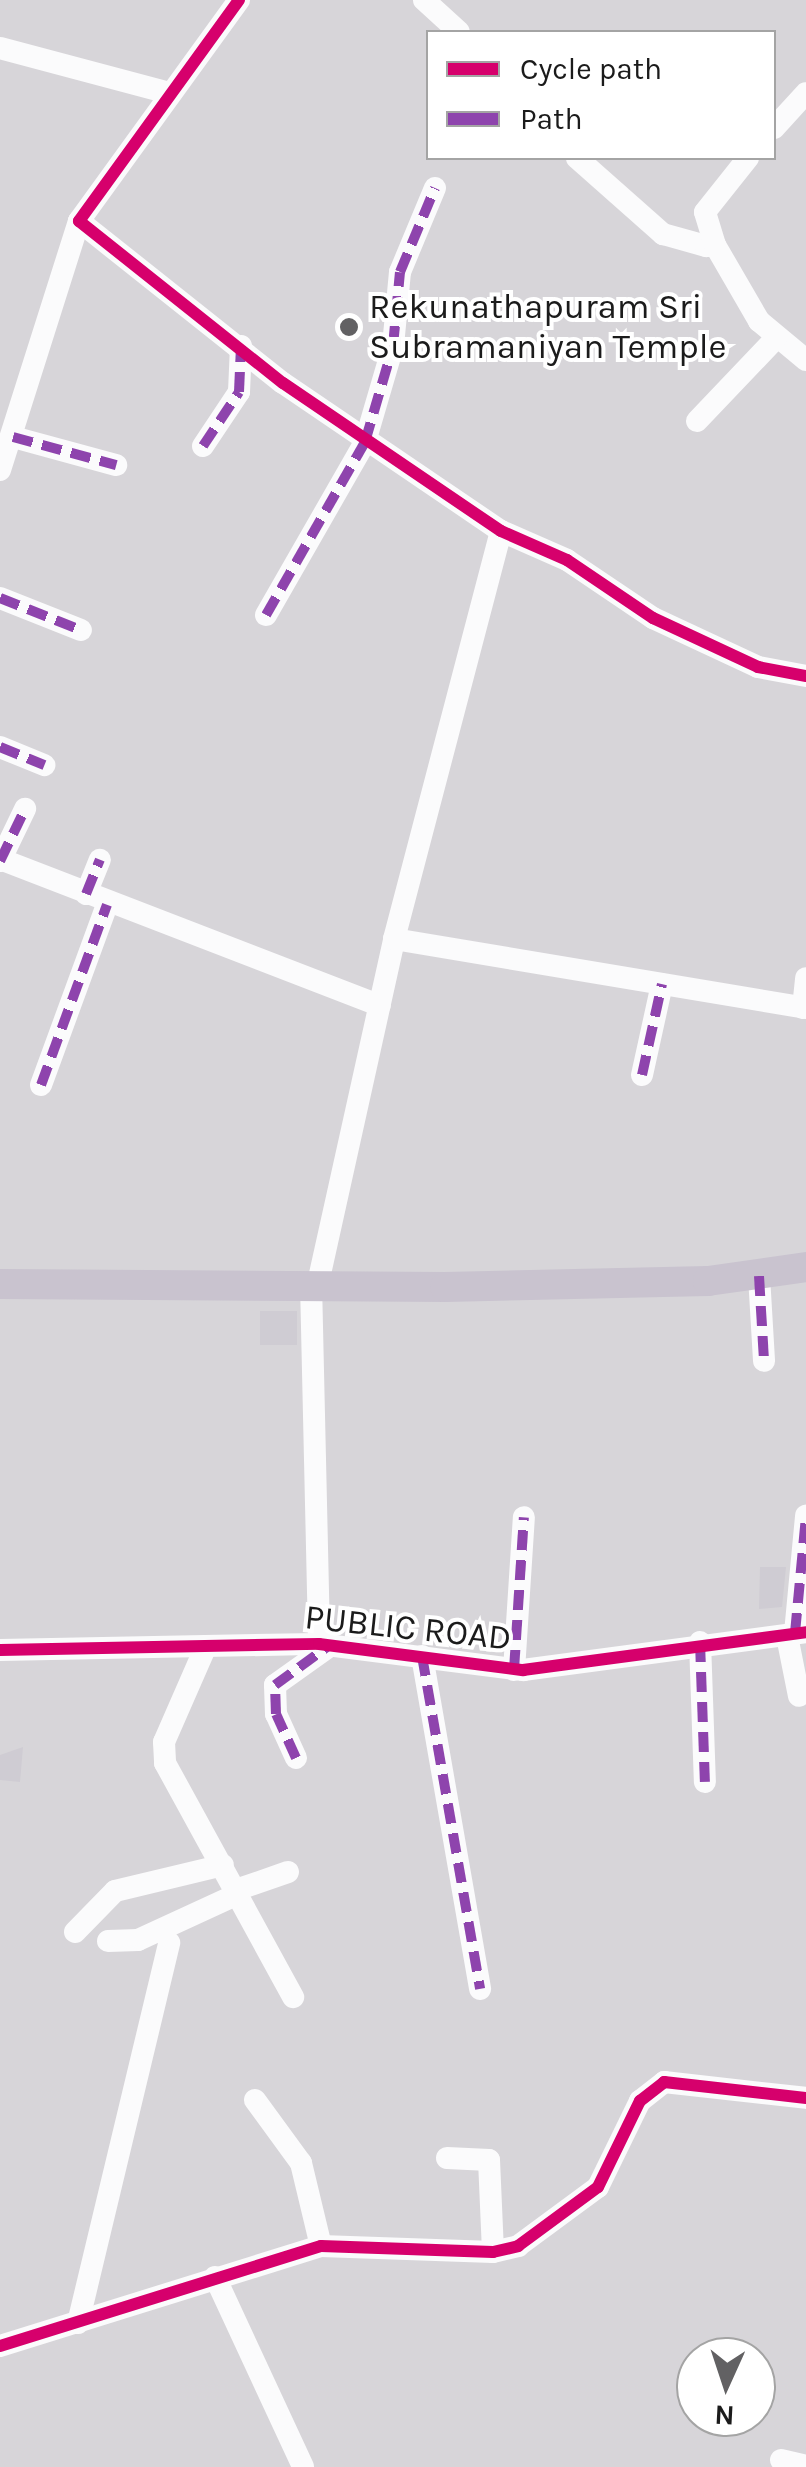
<!DOCTYPE html>
<html>
<head>
<meta charset="utf-8">
<style>
  body { margin:0 }
  #map { position:relative; width:806px; height:2467px; overflow:hidden; background:#e7e3ea; font-family:Karla,sans-serif }
  div>[style] { position:absolute }
  [style*='--x'] { left:calc(var(--x)*1px); top:calc(var(--y)*1px); width:calc(var(--w)*1px); rotate:calc(var(--a)*1deg) }
  .residential>* { inset:0; background:#d7d5d9 }
  .building>* { inset:0; background:#cfccd3; transform-origin:0 0 }
  .minor>* { height:22px; margin:-11px; padding:0 11px; transform-origin:11px; border-radius:11px; background:#fbfbfc }
  .major>* { height:30px; margin:-15px; padding:0 15px; transform-origin:15px; border-radius:15px; background:#c9c3cf }
  .quiet>* { height:10px; margin-top:-5px; transform-origin:0; background:repeating-linear-gradient(90deg,#8e44ad 0 20px,transparent 0 30px) }
  .cycleway>* { height:12px; margin:-6px; padding:0 6px; transform-origin:6px; border-radius:6px; background:#d6006c }
  .dots>* { width:28px; height:28px; translate:-50% -50%; box-sizing:border-box; border:5px solid #fff; border-radius:50% }
  span { translate:-50% -50%; white-space:nowrap; text-align:center; line-height:1.15; -webkit-text-stroke:8px #fff; paint-order:stroke }
  .poi-label { font-size:35px; color:#1b1b1b }
  .left { translate:0 -50%; text-align:left }
  .street-label { font-size:35px; color:#1b1b1b }
  .legend { position:absolute; left:426px; top:30px; width:350px; height:130px; box-sizing:border-box; background:#fff; border:2px solid #a4a4a4; margin:0; padding:12px 18px; list-style:none; font-size:30px; color:#1b1b1b }
  .legend li { display:flex; align-items:center; gap:20px; height:50px }
  .legend b { width:50px; border:2px solid #a4a4a4 }
  .north { position:absolute; left:676px; top:2337px; width:100px; height:100px; box-sizing:border-box; background:#fff; border:2px solid #a4a4a4; border-radius:50%; rotate:183deg; font-size:28px; font-weight:700; line-height:40px; text-align:center; color:#1b1b1b }
  .north::after { content:''; display:block; margin:auto; width:35px; height:45px; background:#626163; clip-path:polygon(50% 0,100% 100%,50% 72%,0 100%) }
</style>
</head>
<body>
<div id="map">
  <div class="residential">
    <div style="clip-path:polygon(evenodd,0 0,806px 0,806px 2467px,0 2467px,0 0,428px 32px,774px 32px,774px 158px,428px 158px,428px 32px,0 0,696px 2357px,756px 2357px,756px 2417px,696px 2417px,696px 2357px)"></div>
  </div>
  <div class="building">
    <div style="left:260px;top:1311px;width:37px;height:34px"></div>
    <div style="clip-path:polygon(760px 1567px,786px 1567px,782px 1607px,759px 1609px)"></div>
    <div style="clip-path:polygon(23px 1747px,20px 1782px,0 1780px,0 1755px)"></div>
  </div>
  <div class="minor">
    <div style="--x:239;--y:0;--w:273;--a:125.9"></div>
    <div style="--x:79;--y:221;--w:260;--a:38.5"></div>
    <div style="--x:283;--y:383;--w:263;--a:34.2"></div>
    <div style="--x:501;--y:531;--w:72;--a:23.7"></div>
    <div style="--x:567;--y:560;--w:104;--a:34"></div>
    <div style="--x:653;--y:618;--w:116;--a:25"></div>
    <div style="--x:758;--y:667;--w:49;--a:10.6"></div>
    <div style="--x:424;--y:0;--w:47;--a:42.4"></div>
    <div style="--x:0;--y:48;--w:175;--a:14.9"></div>
    <div style="--x:774;--y:128;--w:47;--a:-47.6"></div>
    <div style="--x:577;--y:158;--w:115;--a:41.5"></div>
    <div style="--x:663;--y:234;--w:45;--a:15.6"></div>
    <div style="--x:706;--y:246;--w:9;--a:-6"></div>
    <div style="--x:715;--y:245;--w:34;--a:-107"></div>
    <div style="--x:705;--y:212;--w:69;--a:-51.5"></div>
    <div style="--x:715;--y:245;--w:88;--a:59.9"></div>
    <div style="--x:759;--y:321;--w:61;--a:39.7"></div>
    <div style="--x:697;--y:421;--w:115;--a:-46.4"></div>
    <div style="--x:13;--y:437;--w:107;--a:15.2"></div>
    <div style="--x:203;--y:446;--w:65;--a:-56.3"></div>
    <div style="--x:239;--y:392;--w:46;--a:-87.5"></div>
    <div style="--x:0;--y:470;--w:261;--a:-72.4"></div>
    <div style="--x:0;--y:598;--w:87;--a:21.6"></div>
    <div style="--x:266;--y:615;--w:199;--a:-60.2"></div>
    <div style="--x:365;--y:442;--w:100;--a:-73.7"></div>
    <div style="--x:393;--y:346;--w:74;--a:-84.6"></div>
    <div style="--x:400;--y:272;--w:91;--a:-67.4"></div>
    <div style="--x:0;--y:747;--w:48;--a:22.2"></div>
    <div style="--x:0;--y:859;--w:407;--a:21.1"></div>
    <div style="--x:0;--y:861;--w:58;--a:-64.3"></div>
    <div style="--x:86;--y:894;--w:37;--a:-68"></div>
    <div style="--x:394;--y:939;--w:418;--a:9.5"></div>
    <div style="--x:803;--y:1008;--w:30;--a:-84"></div>
    <div style="--x:642;--y:1075;--w:93;--a:-77.6"></div>
    <div style="--x:41;--y:1085;--w:192;--a:-69.9"></div>
    <div style="--x:759;--y:1276;--w:85;--a:86.6"></div>
    <div style="--x:311;--y:1283;--w:361;--a:88.7"></div>
    <div style="--x:318;--y:1283;--w:352;--a:-77.5"></div>
    <div style="--x:394;--y:939;--w:422;--a:-75.3"></div>
    <div style="--x:795;--y:1633;--w:118;--a:-84.6"></div>
    <div style="--x:787;--y:1636;--w:61;--a:78.7"></div>
    <div style="--x:700;--y:1642;--w:140;--a:88"></div>
    <div style="--x:206;--y:1646;--w:105;--a:113.6"></div>
    <div style="--x:164;--y:1742;--w:21;--a:87"></div>
    <div style="--x:165;--y:1763;--w:267;--a:61.3"></div>
    <div style="--x:0;--y:1650;--w:319;--a:-1.1"></div>
    <div style="--x:319;--y:1644;--w:206;--a:7.3"></div>
    <div style="--x:523;--y:1670;--w:286;--a:-7.6"></div>
    <div style="--x:422;--y:1656;--w:338;--a:80.1"></div>
    <div style="--x:514;--y:1670;--w:153;--a:-86.3"></div>
    <div style="--x:296;--y:1758;--w:48;--a:-114.4"></div>
    <div style="--x:276;--y:1714;--w:29;--a:-92"></div>
    <div style="--x:275;--y:1685;--w:69;--a:-35.5"></div>
    <div style="--x:236;--y:1890;--w:55;--a:-19.1"></div>
    <div style="--x:75;--y:1932;--w:57;--a:-45.7"></div>
    <div style="--x:115;--y:1891;--w:111;--a:-13.5"></div>
    <div style="--x:108;--y:1941;--w:30;--a:-2"></div>
    <div style="--x:138;--y:1940;--w:110;--a:-24.7"></div>
    <div style="--x:255;--y:2100;--w:78;--a:53.9"></div>
    <div style="--x:301;--y:2163;--w:85;--a:76.5"></div>
    <div style="--x:447;--y:2158;--w:42;--a:2.7"></div>
    <div style="--x:489;--y:2160;--w:92;--a:87.5"></div>
    <div style="--x:215;--y:2277;--w:209;--a:65.1"></div>
    <div style="--x:78;--y:2323;--w:391;--a:-76.5"></div>
    <div style="--x:0;--y:2346;--w:336;--a:-17.3"></div>
    <div style="--x:321;--y:2246;--w:172;--a:2"></div>
    <div style="--x:493;--y:2252;--w:26;--a:-13"></div>
    <div style="--x:518;--y:2246;--w:99;--a:-36.4"></div>
    <div style="--x:598;--y:2187;--w:96;--a:-64"></div>
    <div style="--x:640;--y:2101;--w:31;--a:-38"></div>
    <div style="--x:664;--y:2082;--w:143;--a:6.4"></div>
    <div style="--x:781;--y:2460;--w:26;--a:13"></div>
  </div>
  <div class="major">
    <div style="--x:0;--y:1284;--w:445;--a:0.4"></div>
    <div style="--x:445;--y:1287;--w:263;--a:-1.3"></div>
    <div style="--x:708;--y:1281;--w:99;--a:-8.1"></div>
  </div>
  <div class="quiet">
    <div style="--x:13;--y:437;--w:107;--a:15.2"></div>
    <div style="--x:203;--y:446;--w:65;--a:-56.3"></div>
    <div style="--x:239;--y:392;--w:46;--a:-87.5"></div>
    <div style="--x:0;--y:598;--w:87;--a:21.6"></div>
    <div style="--x:266;--y:615;--w:199;--a:-60.2"></div>
    <div style="--x:365;--y:442;--w:100;--a:-73.7"></div>
    <div style="--x:393;--y:346;--w:74;--a:-84.6"></div>
    <div style="--x:400;--y:272;--w:91;--a:-67.4"></div>
    <div style="--x:0;--y:747;--w:48;--a:22.2"></div>
    <div style="--x:0;--y:861;--w:58;--a:-64.3"></div>
    <div style="--x:86;--y:894;--w:37;--a:-68"></div>
    <div style="--x:642;--y:1075;--w:93;--a:-77.6"></div>
    <div style="--x:41;--y:1085;--w:192;--a:-69.9"></div>
    <div style="--x:759;--y:1276;--w:85;--a:86.6"></div>
    <div style="--x:795;--y:1633;--w:118;--a:-84.6"></div>
    <div style="--x:700;--y:1642;--w:140;--a:88"></div>
    <div style="--x:422;--y:1656;--w:338;--a:80.1"></div>
    <div style="--x:514;--y:1670;--w:153;--a:-86.3"></div>
    <div style="--x:296;--y:1758;--w:48;--a:-114.4"></div>
    <div style="--x:276;--y:1714;--w:29;--a:-92"></div>
    <div style="--x:275;--y:1685;--w:64;--a:-36.2"></div>
  </div>
  <div class="cycleway">
    <div style="--x:239;--y:0;--w:273;--a:125.9"></div>
    <div style="--x:79;--y:221;--w:260;--a:38.5"></div>
    <div style="--x:283;--y:383;--w:263;--a:34.2"></div>
    <div style="--x:501;--y:531;--w:72;--a:23.7"></div>
    <div style="--x:567;--y:560;--w:104;--a:34"></div>
    <div style="--x:653;--y:618;--w:116;--a:25"></div>
    <div style="--x:758;--y:667;--w:49;--a:10.6"></div>
    <div style="--x:0;--y:1650;--w:319;--a:-1.1"></div>
    <div style="--x:319;--y:1644;--w:206;--a:7.3"></div>
    <div style="--x:523;--y:1670;--w:286;--a:-7.6"></div>
    <div style="--x:0;--y:2346;--w:336;--a:-17.3"></div>
    <div style="--x:321;--y:2246;--w:172;--a:2"></div>
    <div style="--x:493;--y:2252;--w:26;--a:-13"></div>
    <div style="--x:518;--y:2246;--w:99;--a:-36.4"></div>
    <div style="--x:598;--y:2187;--w:96;--a:-64"></div>
    <div style="--x:640;--y:2101;--w:31;--a:-38"></div>
    <div style="--x:664;--y:2082;--w:143;--a:6.4"></div>
  </div>
  <div class="dots">
    <div style="left:349px;top:327px;background:#626163"></div>
  </div>
  <div class="poi-label">
    <span class="left" style="left:369px;top:327px">Rekunathapuram Sri<br>Subramaniyan Temple</span>
  </div>
  <div class="street-label">
    <span style="left:408px;top:1628px;rotate:6deg">PUBLIC ROAD</span>
  </div>
  <ul class="legend">
  <li><b style="height:12px;background:#d6006c"></b>Cycle path</li>
  <li><b style="height:12px;background:#8e44ad"></b>Path</li>
  </ul>
  <div class="north">N</div>
</div>
</body>
</html>
